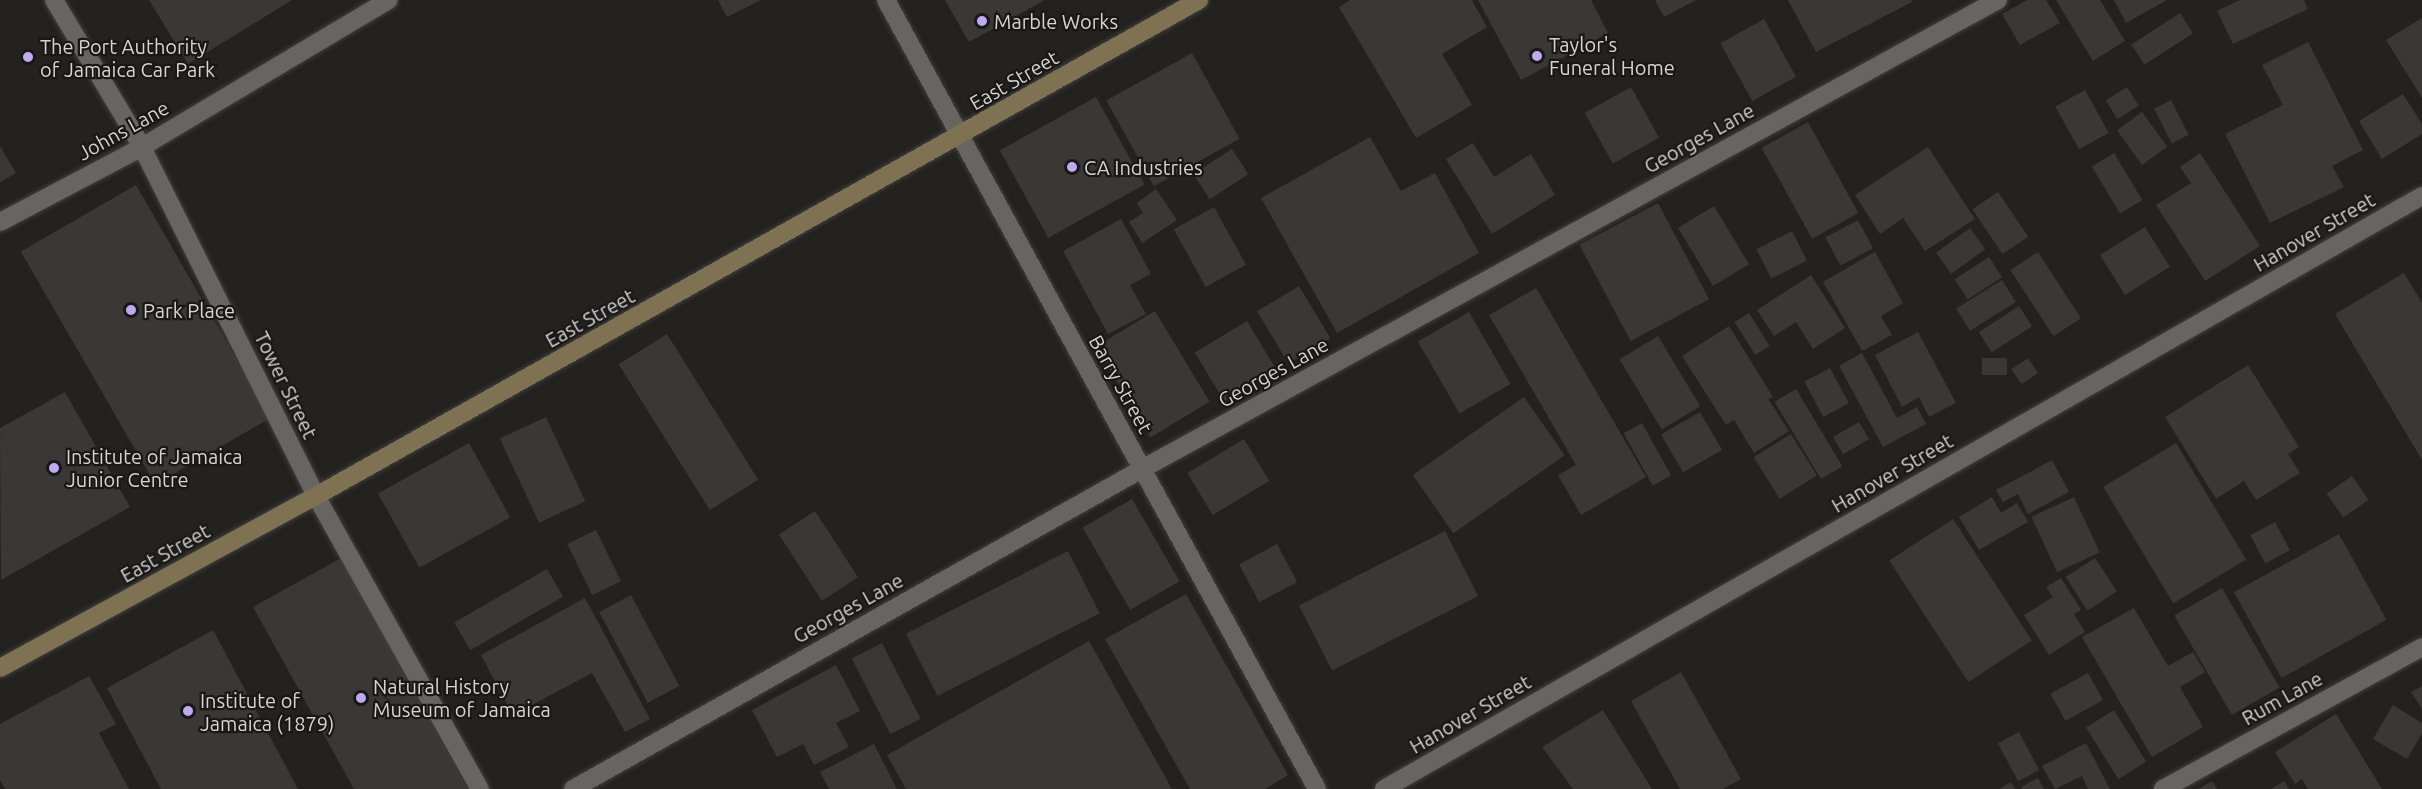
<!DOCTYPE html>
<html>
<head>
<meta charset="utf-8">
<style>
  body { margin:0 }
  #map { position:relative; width:2422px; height:789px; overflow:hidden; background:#23221f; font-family:Ubuntu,sans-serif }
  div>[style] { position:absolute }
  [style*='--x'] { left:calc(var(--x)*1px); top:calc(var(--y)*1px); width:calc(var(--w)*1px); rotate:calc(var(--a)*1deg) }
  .building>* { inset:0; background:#3a3835; transform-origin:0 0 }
  .roads { filter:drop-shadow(0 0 2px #403f3e) drop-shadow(0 0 2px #403f3e) }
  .street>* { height:18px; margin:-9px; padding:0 9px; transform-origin:9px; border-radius:9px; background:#676562 }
  .secondary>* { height:18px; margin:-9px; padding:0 9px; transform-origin:9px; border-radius:9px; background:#7e7253 }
  .dots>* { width:16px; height:16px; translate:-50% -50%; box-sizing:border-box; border:3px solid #191816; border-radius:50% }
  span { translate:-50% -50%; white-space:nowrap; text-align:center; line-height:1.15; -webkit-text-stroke:4.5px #191816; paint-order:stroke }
  .poi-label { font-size:20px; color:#d5d4d3 }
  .left { translate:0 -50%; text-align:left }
  .street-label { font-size:20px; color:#d5d4d3 }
</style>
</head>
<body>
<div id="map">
  <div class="building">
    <div style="clip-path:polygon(149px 0,292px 0,188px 64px)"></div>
    <div style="clip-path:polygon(718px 0,761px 0,727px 17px)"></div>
    <div style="clip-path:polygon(945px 0,1045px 0,969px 42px)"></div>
    <div style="clip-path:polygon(1350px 0,1472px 0,1487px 27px,1442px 54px,1472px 105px,1416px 138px,1339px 7px)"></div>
    <div style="clip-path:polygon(1478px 0,1591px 0,1608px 33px,1521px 80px)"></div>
    <div style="clip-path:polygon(1655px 0,1696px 0,1664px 17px)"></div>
    <div style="clip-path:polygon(1788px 0,1911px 0,1912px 2px,1816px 52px)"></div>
    <div style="clip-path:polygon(2027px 0,2046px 0,2060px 23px,2020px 45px,2002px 14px)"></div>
    <div style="clip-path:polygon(2056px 0,2100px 0,2125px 41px,2093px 61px)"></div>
    <div style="clip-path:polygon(2114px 0,2167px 0,2126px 23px)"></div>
    <div style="clip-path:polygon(2240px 0,2304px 0,2308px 9px,2233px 44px,2217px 11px)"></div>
    <div style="left:2180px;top:13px;width:24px;height:58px;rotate:57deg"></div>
    <div style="clip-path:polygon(2422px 18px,2422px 98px,2386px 40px)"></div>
    <div style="left:1764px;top:19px;width:66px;height:50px;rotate:61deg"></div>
    <div style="clip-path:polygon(2308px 42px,2363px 150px,2332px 166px,2344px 187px,2270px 223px,2225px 134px,2283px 105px,2262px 65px)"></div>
    <div style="left:1192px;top:53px;width:98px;height:98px;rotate:61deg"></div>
    <div style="left:1631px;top:87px;width:58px;height:53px;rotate:61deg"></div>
    <div style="left:2127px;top:87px;width:22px;height:25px;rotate:58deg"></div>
    <div style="left:2085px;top:90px;width:49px;height:34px;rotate:61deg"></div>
    <div style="clip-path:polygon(2403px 94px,2422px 124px,2422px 134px,2382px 159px,2359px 121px)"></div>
    <div style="left:1096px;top:97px;width:100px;height:110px;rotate:61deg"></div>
    <div style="left:2171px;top:100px;width:39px;height:19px;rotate:63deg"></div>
    <div style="left:2142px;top:112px;width:43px;height:31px;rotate:54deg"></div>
    <div style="left:1808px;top:122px;width:104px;height:53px;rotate:61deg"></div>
    <div style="clip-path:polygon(1370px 137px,1401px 191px,1435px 173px,1479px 253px,1337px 333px,1261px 198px)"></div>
    <div style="clip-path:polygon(1473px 143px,1494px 177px,1531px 154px,1555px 195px,1492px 234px,1446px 159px)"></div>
    <div style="clip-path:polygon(0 146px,16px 173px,0 182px)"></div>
    <div style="clip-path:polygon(1928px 147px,1975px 219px,1925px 251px,1903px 218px,1880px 234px,1855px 195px)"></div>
    <div style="left:1232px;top:149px;width:30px;height:46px;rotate:57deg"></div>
    <div style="left:2114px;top:153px;width:55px;height:26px;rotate:59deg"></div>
    <div style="clip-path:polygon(2200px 153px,2260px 246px,2205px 281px,2156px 205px,2191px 183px,2180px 167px)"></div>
    <div style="left:136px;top:185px;width:269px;height:133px;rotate:60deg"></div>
    <div style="clip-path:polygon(1156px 189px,1177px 220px,1142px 243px,1129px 222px,1143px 213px,1137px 203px)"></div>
    <div style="left:1998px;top:192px;width:54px;height:31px;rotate:56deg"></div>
    <div style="left:1658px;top:203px;width:109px;height:89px;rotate:62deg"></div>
    <div style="left:1714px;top:206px;width:68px;height:42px;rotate:59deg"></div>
    <div style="left:1214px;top:207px;width:66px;height:46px;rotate:61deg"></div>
    <div style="clip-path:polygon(1121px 219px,1151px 274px,1130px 285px,1146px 314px,1108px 334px,1063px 251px)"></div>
    <div style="left:1858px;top:220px;width:32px;height:37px;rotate:62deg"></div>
    <div style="left:2145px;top:227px;width:47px;height:53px;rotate:58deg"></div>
    <div style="left:1970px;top:228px;width:26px;height:42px;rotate:54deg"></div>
    <div style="left:1792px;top:231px;width:33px;height:40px;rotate:63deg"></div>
    <div style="clip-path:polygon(1875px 252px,1903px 303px,1881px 316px,1892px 335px,1862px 351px,1823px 282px)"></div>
    <div style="left:2038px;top:252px;width:79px;height:33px;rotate:57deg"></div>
    <div style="left:1989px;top:257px;width:24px;height:41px;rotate:57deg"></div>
    <div style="clip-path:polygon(2404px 273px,2422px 303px,2422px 460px,2335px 314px)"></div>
    <div style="clip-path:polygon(1811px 275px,1845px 328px,1813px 349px,1796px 322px,1774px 336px,1757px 310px)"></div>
    <div style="left:2002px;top:280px;width:26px;height:54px;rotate:58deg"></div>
    <div style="left:1299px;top:286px;width:61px;height:49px;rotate:59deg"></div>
    <div style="clip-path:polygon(1536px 288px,1646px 477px,1581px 515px,1558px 475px,1576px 465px,1489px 315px)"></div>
    <div style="left:2019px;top:306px;width:24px;height:48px;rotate:57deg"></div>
    <div style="left:1155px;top:311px;width:106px;height:69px;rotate:59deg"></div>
    <div style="left:1469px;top:312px;width:83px;height:59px;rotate:60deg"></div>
    <div style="left:1749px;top:313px;width:39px;height:17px;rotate:58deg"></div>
    <div style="left:1247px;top:321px;width:57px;height:61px;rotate:59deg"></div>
    <div style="clip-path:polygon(1729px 326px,1773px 397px,1768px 399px,1789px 431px,1754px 453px,1734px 420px,1726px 425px,1682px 356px)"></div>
    <div style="clip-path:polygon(1918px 332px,1956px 403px,1929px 417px,1919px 397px,1902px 407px,1875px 355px)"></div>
    <div style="left:667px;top:334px;width:172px;height:57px;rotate:58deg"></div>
    <div style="left:1658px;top:336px;width:82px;height:45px;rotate:59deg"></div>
    <div style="clip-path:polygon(1862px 353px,1897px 418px,1917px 407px,1926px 424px,1883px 447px,1839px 366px)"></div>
    <div style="left:1982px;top:358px;width:25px;height:17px"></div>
    <div style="left:2028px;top:358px;width:18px;height:20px;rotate:56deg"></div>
    <div style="clip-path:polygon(2248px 365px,2299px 447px,2288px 454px,2300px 473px,2256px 500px,2244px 481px,2216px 499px,2165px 417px)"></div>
    <div style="left:1830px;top:368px;width:40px;height:29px;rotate:62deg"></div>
    <div style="left:1796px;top:389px;width:90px;height:25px;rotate:59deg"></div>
    <div style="clip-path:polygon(65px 392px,130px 507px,1px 580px,0 428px)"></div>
    <div style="left:1524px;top:397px;width:71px;height:136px;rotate:55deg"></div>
    <div style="left:1700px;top:412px;width:44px;height:45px;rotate:60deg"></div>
    <div style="left:546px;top:417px;width:93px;height:51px;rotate:65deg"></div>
    <div style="left:1859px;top:422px;width:20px;height:30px;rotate:60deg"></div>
    <div style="left:1642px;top:423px;width:60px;height:21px;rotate:61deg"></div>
    <div style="left:1791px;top:434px;width:49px;height:44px;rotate:58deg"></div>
    <div style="left:1244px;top:439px;width:49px;height:66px;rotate:59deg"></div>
    <div style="left:469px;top:443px;width:85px;height:104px;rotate:61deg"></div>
    <div style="left:2176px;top:443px;width:136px;height:85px;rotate:59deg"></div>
    <div style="clip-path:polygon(2052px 460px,2069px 492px,2028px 514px,2018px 494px,2003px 502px,1996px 490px)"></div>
    <div style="left:2352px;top:476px;width:29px;height:31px;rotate:55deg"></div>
    <div style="clip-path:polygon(1992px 497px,2001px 513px,2017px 503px,2028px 522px,1979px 550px,1959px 517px)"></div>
    <div style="left:2074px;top:497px;width:61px;height:47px;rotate:65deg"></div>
    <div style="left:1132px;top:499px;width:95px;height:57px;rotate:60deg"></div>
    <div style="left:815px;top:511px;width:79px;height:43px;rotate:57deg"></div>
    <div style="left:1953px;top:519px;width:145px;height:76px;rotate:57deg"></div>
    <div style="left:2275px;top:522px;width:32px;height:28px;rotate:62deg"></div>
    <div style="left:596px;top:530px;width:57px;height:32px;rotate:64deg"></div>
    <div style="left:1445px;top:531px;width:73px;height:164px;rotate:63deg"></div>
    <div style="left:2339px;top:534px;width:98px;height:120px;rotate:61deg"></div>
    <div style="left:1277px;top:544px;width:43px;height:43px;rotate:62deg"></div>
    <div style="left:1068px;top:551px;width:70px;height:182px;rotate:63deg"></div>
    <div style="clip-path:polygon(341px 558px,468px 789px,354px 789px,253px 607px)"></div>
    <div style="left:2095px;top:558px;width:40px;height:35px;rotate:57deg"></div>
    <div style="left:547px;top:569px;width:32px;height:107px;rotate:60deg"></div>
    <div style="clip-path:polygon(2061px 578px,2081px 610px,2074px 614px,2085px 632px,2049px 655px,2024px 615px,2053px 597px,2046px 587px)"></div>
    <div style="left:2222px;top:588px;width:115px;height:55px;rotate:60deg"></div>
    <div style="clip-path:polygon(1186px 594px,1288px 775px,1265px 789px,1190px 789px,1105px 639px)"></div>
    <div style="left:631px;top:595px;width:103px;height:36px;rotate:62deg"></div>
    <div style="clip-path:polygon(585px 598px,650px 719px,625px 732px,592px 673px,513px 715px,481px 655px)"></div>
    <div style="clip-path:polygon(2134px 608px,2168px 666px,2193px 652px,2205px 672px,2180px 687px,2203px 727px,2152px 757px,2082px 637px)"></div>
    <div style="clip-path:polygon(213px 630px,298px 789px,161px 789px,107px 688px)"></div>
    <div style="clip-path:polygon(1089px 641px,1172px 789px,906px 789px,887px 755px)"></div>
    <div style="left:882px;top:643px;width:85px;height:34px;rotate:63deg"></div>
    <div style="clip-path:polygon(836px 665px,860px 711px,836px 723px,849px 747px,814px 765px,803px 744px,777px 757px,752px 710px)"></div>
    <div style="clip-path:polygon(1681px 672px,1741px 779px,1723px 789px,1680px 789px,1631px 701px)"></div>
    <div style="left:2088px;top:673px;width:31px;height:43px;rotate:61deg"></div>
    <div style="clip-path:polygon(89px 676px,116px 724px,99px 733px,129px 789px,5px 789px,0 780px,0 724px)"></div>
    <div style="clip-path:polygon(2422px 686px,2422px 709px,2411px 692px)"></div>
    <div style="clip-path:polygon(2393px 705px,2422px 723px,2422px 733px,2407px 759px,2373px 739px)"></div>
    <div style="clip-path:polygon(1603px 710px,1652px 789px,1573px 789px,1542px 747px)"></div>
    <div style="left:2114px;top:710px;width:61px;height:33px;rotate:58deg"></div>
    <div style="clip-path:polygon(2336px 714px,2382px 789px,2308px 789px,2302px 779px,2295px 784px,2275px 752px)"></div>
    <div style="left:2019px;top:732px;width:43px;height:24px;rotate:62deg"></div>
    <div style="clip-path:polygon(2086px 743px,2110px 789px,2088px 789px,2082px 776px,2055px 789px,2042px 766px)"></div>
    <div style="clip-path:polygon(874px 744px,897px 789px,829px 789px,820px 772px)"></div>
    <div style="clip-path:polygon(2038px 778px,2044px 789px,2022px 789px,2021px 787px)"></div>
    <div style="clip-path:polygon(2212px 781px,2217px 789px,2198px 789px)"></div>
    <div style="clip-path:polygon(2284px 781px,2289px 789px,2271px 789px)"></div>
    <div style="clip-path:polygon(2011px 782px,2015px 789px,1999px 789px)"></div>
  </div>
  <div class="roads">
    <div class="street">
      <div style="--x:54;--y:0;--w:171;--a:59.1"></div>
      <div style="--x:142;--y:147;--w:390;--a:63.5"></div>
      <div style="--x:316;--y:496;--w:336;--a:60.8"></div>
      <div style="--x:886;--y:0;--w:899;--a:61.35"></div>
      <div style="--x:0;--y:222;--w:161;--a:-27.8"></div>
      <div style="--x:142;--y:147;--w:287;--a:-30.8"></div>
      <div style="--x:573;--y:789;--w:653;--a:-29.35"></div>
      <div style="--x:1142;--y:469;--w:976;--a:-28.72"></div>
      <div style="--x:1384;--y:789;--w:1195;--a:-29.74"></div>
      <div style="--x:2163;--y:789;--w:295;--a:-28.7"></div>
    </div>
    <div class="secondary">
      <div style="--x:0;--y:668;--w:360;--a:-28.6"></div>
      <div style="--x:316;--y:496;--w:1013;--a:-29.32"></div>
    </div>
  </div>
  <div class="dots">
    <div style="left:982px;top:21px;background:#c1a8f3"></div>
    <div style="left:1537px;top:56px;background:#c1a8f3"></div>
    <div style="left:28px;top:57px;background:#c1a8f3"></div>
    <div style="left:1072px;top:167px;background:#c1a8f3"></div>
    <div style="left:131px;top:310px;background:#c1a8f3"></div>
    <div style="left:54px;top:468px;background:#c1a8f3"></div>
    <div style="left:361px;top:698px;background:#c1a8f3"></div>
    <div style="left:188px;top:711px;background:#c1a8f3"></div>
  </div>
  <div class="poi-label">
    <span class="left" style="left:994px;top:21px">Marble Works</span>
    <span class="left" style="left:1549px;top:56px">Taylor's<br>Funeral Home</span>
    <span class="left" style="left:40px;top:58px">The Port Authority<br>of Jamaica Car Park</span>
    <span class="left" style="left:1084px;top:167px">CA Industries</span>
    <span class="left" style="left:143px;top:310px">Park Place</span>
    <span class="left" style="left:66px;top:468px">Institute of Jamaica<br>Junior Centre</span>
    <span class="left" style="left:373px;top:698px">Natural History<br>Museum of Jamaica</span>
    <span class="left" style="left:200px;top:712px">Institute of<br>Jamaica (1879)</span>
  </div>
  <div class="street-label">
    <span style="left:1014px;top:80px;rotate:-30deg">East Street</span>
    <span style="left:123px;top:130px;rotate:-29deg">Johns Lane</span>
    <span style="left:1699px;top:138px;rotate:-29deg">Georges Lane</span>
    <span style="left:2314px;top:232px;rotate:-30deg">Hanover Street</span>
    <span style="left:590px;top:318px;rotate:-29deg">East Street</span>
    <span style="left:1273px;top:372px;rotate:-29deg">Georges Lane</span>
    <span style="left:1121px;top:384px;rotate:61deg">Barry Street</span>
    <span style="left:286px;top:385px;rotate:64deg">Tower Street</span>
    <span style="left:1892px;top:473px;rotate:-30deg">Hanover Street</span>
    <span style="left:165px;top:553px;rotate:-29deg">East Street</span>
    <span style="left:848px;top:608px;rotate:-29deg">Georges Lane</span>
    <span style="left:2282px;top:698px;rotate:-29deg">Rum Lane</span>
    <span style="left:1470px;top:714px;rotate:-30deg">Hanover Street</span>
  </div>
</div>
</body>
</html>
